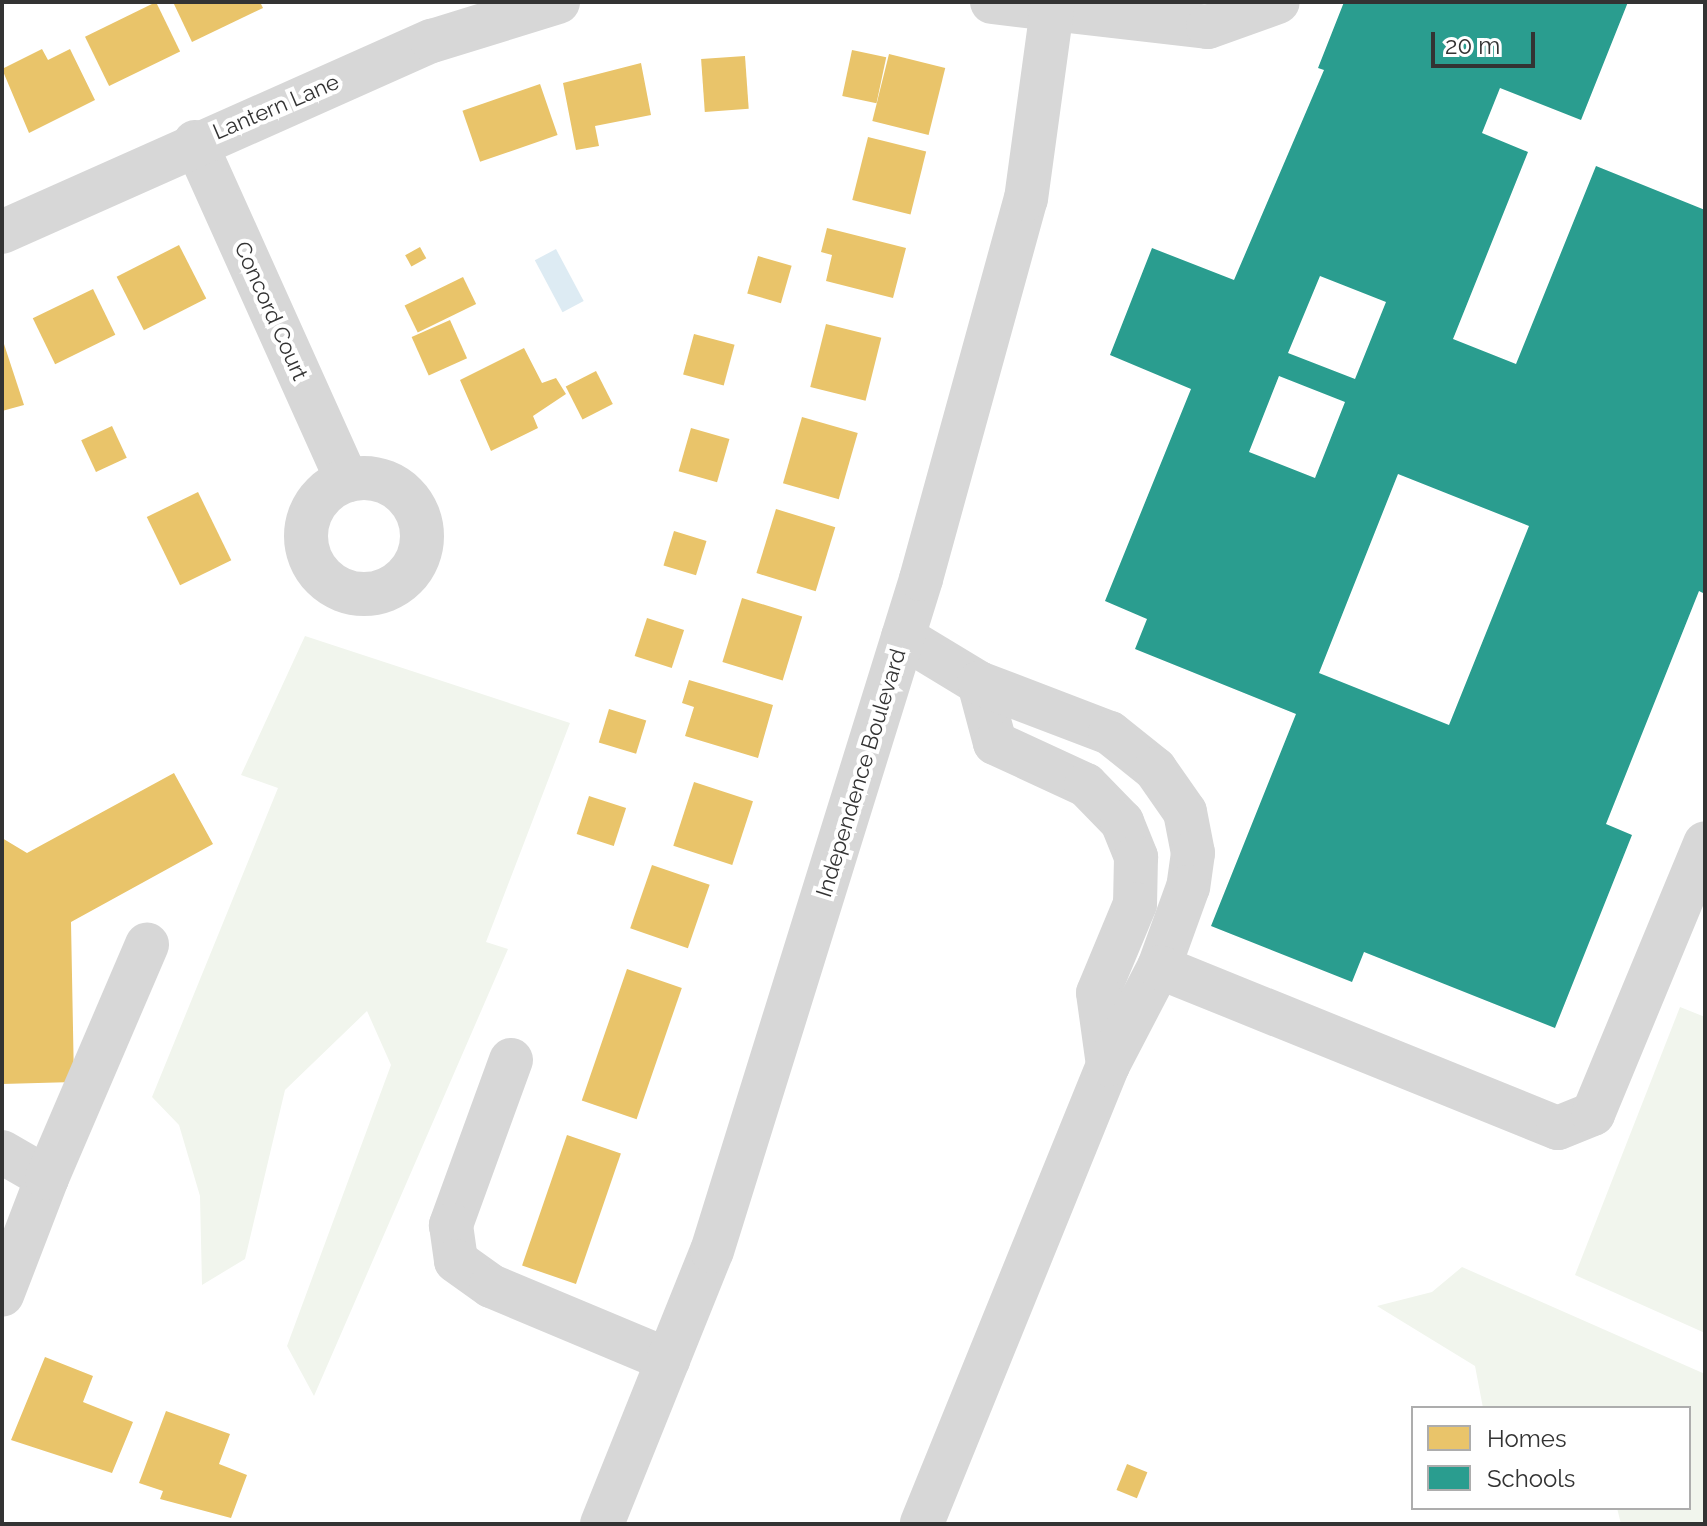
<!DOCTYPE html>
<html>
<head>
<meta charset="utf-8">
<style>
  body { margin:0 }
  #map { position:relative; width:1707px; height:1526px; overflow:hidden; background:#fff; font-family:Raleway,sans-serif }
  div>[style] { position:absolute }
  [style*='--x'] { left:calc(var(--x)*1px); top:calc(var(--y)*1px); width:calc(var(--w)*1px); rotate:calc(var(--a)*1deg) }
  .green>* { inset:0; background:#f1f5ed }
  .water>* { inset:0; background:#ddebf3; transform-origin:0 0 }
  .homes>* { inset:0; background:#e9c46a; transform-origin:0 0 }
  .schools>* { inset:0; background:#2a9d8f }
  .minor>* { height:44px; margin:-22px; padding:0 22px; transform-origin:22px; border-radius:22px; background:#d7d7d7 }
  .minor>.ring { margin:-22px; padding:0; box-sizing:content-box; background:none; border:44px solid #d7d7d7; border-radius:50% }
  span { translate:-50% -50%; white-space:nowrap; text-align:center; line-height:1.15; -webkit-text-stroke:8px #fff; paint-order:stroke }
  .street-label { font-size:22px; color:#333 }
  .frame { position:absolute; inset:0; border:4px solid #333; pointer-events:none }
  .legend { position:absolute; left:1411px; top:1406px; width:280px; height:104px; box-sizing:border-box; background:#fff; border:2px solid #adadad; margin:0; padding:10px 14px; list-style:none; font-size:24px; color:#333 }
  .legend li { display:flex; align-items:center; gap:16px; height:40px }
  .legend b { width:40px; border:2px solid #adadad }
  .scale { position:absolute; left:1431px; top:32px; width:104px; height:36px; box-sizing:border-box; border:4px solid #333; border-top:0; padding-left:10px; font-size:24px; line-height:28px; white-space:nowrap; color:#333; -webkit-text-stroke:6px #fff; paint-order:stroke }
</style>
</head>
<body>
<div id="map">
  <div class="green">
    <div style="clip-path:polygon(305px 636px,570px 723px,486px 942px,508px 949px,314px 1396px,287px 1346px,391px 1065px,367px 1011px,285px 1090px,245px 1259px,202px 1285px,200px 1196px,179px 1125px,152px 1097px,278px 788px,241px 775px)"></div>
    <div style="clip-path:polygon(1680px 1007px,1705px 1017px,1705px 1333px,1575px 1275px)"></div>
    <div style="clip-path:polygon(1462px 1267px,1705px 1374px,1705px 1524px,1621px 1524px,1617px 1508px,1689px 1508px,1689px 1408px,1483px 1408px,1475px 1366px,1377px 1306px,1432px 1292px)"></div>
  </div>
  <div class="water">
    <div style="left:556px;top:249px;width:59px;height:24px;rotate:62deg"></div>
  </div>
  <div class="homes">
    <div style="left:156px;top:2px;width:55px;height:79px;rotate:64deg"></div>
    <div style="clip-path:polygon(173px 2px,260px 2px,263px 8px,192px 42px)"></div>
    <div style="clip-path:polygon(42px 49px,48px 60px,70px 49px,95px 100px,29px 133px,2px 69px)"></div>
    <div style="left:852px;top:50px;width:35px;height:47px;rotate:12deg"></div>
    <div style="left:889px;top:54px;width:58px;height:69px;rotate:14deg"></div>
    <div style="left:745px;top:56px;width:53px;height:44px;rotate:86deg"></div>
    <div style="clip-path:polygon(641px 63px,651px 115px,595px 126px,599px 146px,576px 150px,563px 83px)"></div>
    <div style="left:540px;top:84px;width:54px;height:82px;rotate:71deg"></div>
    <div style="left:868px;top:137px;width:60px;height:65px;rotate:14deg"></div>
    <div style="clip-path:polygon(827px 228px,906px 248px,893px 298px,826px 281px,832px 255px,821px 252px)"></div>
    <div style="left:179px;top:245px;width:60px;height:70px;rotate:63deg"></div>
    <div style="left:420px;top:247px;width:13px;height:17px;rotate:61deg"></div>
    <div style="left:758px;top:256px;width:35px;height:39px;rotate:16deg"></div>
    <div style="left:463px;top:277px;width:30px;height:65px;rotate:64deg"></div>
    <div style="left:93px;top:289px;width:51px;height:67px;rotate:64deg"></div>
    <div style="left:450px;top:320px;width:42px;height:42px;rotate:66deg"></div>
    <div style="left:826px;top:324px;width:57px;height:65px;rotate:14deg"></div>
    <div style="left:694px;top:334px;width:42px;height:42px;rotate:15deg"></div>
    <div style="clip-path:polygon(2px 338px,24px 405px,2px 411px)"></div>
    <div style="clip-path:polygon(524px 348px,542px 383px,556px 378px,566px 394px,533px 416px,538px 428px,491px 451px,460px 380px)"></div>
    <div style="left:596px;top:371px;width:37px;height:34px;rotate:63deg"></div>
    <div style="left:802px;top:417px;width:58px;height:69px;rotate:16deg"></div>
    <div style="left:112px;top:426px;width:35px;height:34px;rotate:65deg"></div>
    <div style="left:691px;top:428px;width:40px;height:45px;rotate:16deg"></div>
    <div style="left:198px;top:492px;width:76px;height:57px;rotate:64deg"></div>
    <div style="left:776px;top:509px;width:62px;height:67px;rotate:17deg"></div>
    <div style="left:674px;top:531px;width:34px;height:36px;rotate:17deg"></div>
    <div style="left:742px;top:598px;width:63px;height:67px;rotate:17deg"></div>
    <div style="left:647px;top:618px;width:39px;height:40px;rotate:18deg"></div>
    <div style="clip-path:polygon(689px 680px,773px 705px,758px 758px,685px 736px,694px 707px,682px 703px)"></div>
    <div style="left:609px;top:709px;width:39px;height:35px;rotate:17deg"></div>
    <div style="clip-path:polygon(174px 773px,213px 844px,71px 922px,74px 1082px,2px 1084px,2px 838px,27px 853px)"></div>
    <div style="left:694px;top:782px;width:62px;height:67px;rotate:18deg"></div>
    <div style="left:589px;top:796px;width:39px;height:40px;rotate:18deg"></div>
    <div style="left:652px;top:865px;width:61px;height:67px;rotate:19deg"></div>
    <div style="left:627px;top:969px;width:58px;height:139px;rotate:19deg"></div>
    <div style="left:567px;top:1135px;width:57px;height:138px;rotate:19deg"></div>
    <div style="clip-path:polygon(45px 1357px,93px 1376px,83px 1402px,133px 1422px,112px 1473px,11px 1440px)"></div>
    <div style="clip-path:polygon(166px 1411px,230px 1434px,219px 1464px,247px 1475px,231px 1518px,160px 1499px,163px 1491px,139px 1483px)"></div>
    <div style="left:1127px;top:1464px;width:22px;height:28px;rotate:22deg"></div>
  </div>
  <div class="schools">
    <div style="clip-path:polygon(evenodd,1344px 2px,1628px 2px,1581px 120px,1500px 88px,1482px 133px,1528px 152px,1453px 339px,1516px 364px,1596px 166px,1705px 210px,1705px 594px,1699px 591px,1606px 824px,1632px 835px,1555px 1028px,1364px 952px,1352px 982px,1211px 926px,1296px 714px,1135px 649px,1147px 619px,1105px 601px,1191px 389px,1110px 355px,1152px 248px,1234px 280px,1324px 70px,1318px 68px,1344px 2px,1320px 276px,1386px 302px,1355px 379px,1288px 353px,1320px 276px,1344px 2px,1279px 376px,1345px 402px,1315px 478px,1249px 452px,1279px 376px,1344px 2px,1398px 474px,1529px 526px,1449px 725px,1319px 673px,1398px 474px)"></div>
  </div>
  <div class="minor">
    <div style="--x:992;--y:2;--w:217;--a:6.6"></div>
    <div style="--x:1208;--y:27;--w:74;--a:-19.7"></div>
    <div style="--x:195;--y:142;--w:371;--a:65.8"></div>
    <div style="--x:2;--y:232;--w:471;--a:-24"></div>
    <div style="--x:432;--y:41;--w:132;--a:-17.2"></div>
    <div class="ring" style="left:306px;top:478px;width:72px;height:72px"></div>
    <div style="--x:903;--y:637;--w:89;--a:31.2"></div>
    <div style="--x:979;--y:683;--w:62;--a:75.1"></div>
    <div style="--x:995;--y:743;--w:100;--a:24.8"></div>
    <div style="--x:1086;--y:785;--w:52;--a:45.8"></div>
    <div style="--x:1122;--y:822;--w:38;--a:68"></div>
    <div style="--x:1136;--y:857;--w:47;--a:91.2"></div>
    <div style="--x:1135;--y:904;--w:96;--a:112.6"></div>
    <div style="--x:1098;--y:993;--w:73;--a:82.1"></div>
    <div style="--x:1108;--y:1065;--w:495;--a:112.1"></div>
    <div style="--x:979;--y:683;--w:140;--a:20.9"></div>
    <div style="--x:1110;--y:733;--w:58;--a:38.7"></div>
    <div style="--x:1155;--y:769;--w:52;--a:55.1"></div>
    <div style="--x:1185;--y:812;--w:42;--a:79"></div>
    <div style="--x:1193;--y:853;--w:34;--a:98"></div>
    <div style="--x:1188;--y:887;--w:85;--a:109.9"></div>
    <div style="--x:1159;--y:967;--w:110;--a:117.5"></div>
    <div style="--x:1159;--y:967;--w:430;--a:22"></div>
    <div style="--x:1558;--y:1128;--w:38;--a:-22"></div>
    <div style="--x:1593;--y:1114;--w:293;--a:-67.5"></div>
    <div style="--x:511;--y:1060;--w:176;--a:110"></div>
    <div style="--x:451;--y:1225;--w:36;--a:82"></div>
    <div style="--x:456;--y:1261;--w:43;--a:35.5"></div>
    <div style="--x:491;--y:1286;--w:192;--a:22.7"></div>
    <div style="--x:2;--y:1152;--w:52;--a:30"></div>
    <div style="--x:47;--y:1178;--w:125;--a:111"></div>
    <div style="--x:47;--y:1178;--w:254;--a:-66.8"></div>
    <div style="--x:602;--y:1524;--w:294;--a:-68.1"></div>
    <div style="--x:712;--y:1251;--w:704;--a:-72.72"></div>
    <div style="--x:921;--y:579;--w:394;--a:-74.6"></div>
    <div style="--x:1026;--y:199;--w:199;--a:-82.2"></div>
  </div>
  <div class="street-label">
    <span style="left:276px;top:107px;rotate:-23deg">Lantern Lane</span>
    <span style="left:271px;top:311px;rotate:66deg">Concord Court</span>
    <span style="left:861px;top:773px;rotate:-73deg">Independence Boulevard</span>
  </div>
  <div class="frame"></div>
  <ul class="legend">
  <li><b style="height:22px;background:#e9c46a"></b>Homes</li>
  <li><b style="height:22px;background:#2a9d8f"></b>Schools</li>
  </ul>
  <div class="scale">20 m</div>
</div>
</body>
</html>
